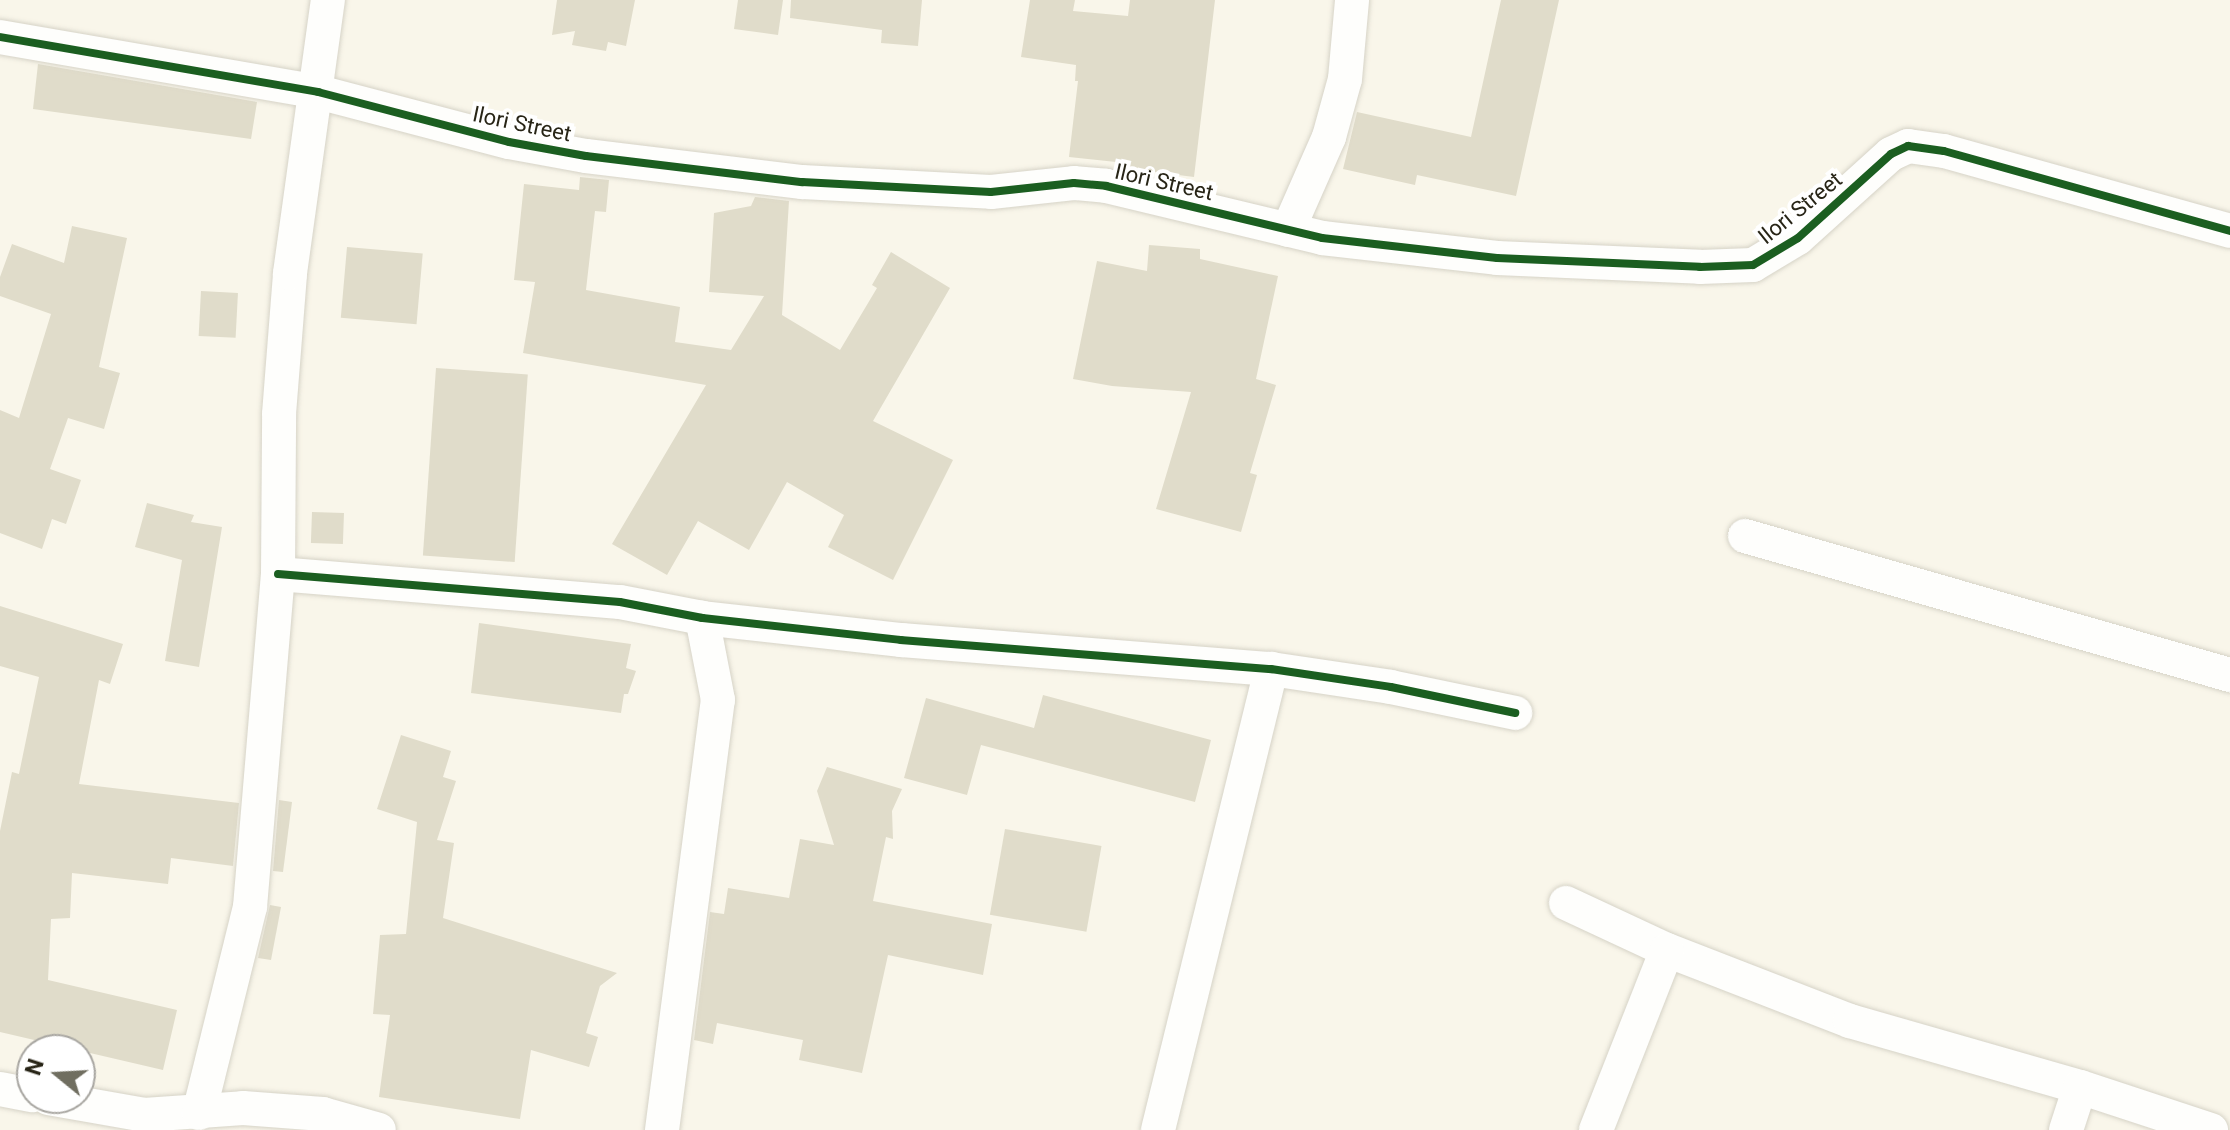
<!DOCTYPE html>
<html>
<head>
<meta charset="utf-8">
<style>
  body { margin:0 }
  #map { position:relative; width:2230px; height:1130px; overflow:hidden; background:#f9f6ea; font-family:Roboto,sans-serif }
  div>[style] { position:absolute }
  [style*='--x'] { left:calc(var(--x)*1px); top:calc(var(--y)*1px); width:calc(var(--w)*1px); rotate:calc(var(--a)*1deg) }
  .building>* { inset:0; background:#e0dcca; transform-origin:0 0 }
  .roads { filter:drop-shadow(0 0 2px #d6d3c7) drop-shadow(0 0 2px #d6d3c7) }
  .street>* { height:34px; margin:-17px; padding:0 17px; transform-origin:17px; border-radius:17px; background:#fefefc }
  .cycleway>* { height:8px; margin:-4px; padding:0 4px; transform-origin:4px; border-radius:4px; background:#1b5e20 }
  span { translate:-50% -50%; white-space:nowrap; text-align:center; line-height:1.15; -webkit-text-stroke:8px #fff; paint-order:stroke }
  .street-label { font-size:22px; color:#272416 }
  .north { position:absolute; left:16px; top:1034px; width:80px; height:80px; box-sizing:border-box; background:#fff; border:2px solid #a9a7a2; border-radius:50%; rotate:288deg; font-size:22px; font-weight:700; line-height:32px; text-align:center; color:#272416 }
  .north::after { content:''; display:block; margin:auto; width:28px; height:36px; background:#706e60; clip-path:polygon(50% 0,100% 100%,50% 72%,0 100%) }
</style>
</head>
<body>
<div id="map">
  <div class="building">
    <div style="clip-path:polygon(557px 0,635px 0,626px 46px,608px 42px,606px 51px,572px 45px,575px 31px,552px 35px)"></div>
    <div style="clip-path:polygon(738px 0,783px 0,778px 35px,734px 29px)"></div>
    <div style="clip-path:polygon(791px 0,922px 0,918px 46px,881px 43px,882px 30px,790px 18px)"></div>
    <div style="clip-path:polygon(1030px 0,1075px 0,1073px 11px,1128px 16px,1130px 0,1215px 0,1194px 177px,1116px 167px,1116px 162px,1069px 157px,1078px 81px,1075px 81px,1076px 65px,1021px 57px)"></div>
    <div style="clip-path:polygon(1501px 0,1559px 0,1516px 196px,1417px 175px,1415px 185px,1343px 169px,1357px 112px,1471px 137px)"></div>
    <div style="clip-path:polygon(38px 64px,257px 102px,251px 139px,33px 109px)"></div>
    <div style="clip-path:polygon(580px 177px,609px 180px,606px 212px,595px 211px,586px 290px,680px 307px,675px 342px,731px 350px,764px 296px,709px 292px,714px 213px,751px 206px,755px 197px,789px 201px,782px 315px,840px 350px,877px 288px,872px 285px,891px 252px,950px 288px,873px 421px,953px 460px,893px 580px,828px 547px,844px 515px,787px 482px,749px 550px,698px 521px,667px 575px,612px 544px,706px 385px,523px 353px,535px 282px,514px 280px,524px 184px,579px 190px)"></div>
    <div style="clip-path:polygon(72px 226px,127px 238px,99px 367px,120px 373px,104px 429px,68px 418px,50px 469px,81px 480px,66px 524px,52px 519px,42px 549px,0 533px,0 410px,19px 418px,51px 314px,0 296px,0 277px,12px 244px,64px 263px)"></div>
    <div style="clip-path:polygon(1149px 245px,1200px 249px,1200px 259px,1278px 276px,1256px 379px,1276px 385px,1250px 473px,1257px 475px,1241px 532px,1156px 509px,1191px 392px,1112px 386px,1073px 379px,1097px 261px,1147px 271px)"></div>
    <div style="left:347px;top:247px;width:76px;height:71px;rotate:5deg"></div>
    <div style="left:201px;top:291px;width:37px;height:45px;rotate:3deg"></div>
    <div style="left:436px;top:368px;width:92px;height:188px;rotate:4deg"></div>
    <div style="clip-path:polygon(147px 503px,194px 515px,191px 522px,222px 527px,199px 667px,165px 661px,182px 560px,135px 547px)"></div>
    <div style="left:312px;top:512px;width:32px;height:31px;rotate:2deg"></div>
    <div style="clip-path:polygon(0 606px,123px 644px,110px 684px,99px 680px,79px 784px,239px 803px,233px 866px,171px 858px,168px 884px,72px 873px,70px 918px,51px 919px,48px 980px,177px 1010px,163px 1070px,0 1032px,0 831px,12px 772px,19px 774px,39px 677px,0 666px)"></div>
    <div style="clip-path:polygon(479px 623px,631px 644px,626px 668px,636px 671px,628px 694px,624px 694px,621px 713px,471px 693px)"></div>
    <div style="clip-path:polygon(1043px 695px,1211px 740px,1195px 802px,981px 745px,967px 795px,904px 778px,926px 698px,1034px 728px)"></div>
    <div style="clip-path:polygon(401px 735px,451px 751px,443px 777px,456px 781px,437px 840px,454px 843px,443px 918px,617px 973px,600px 986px,586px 1033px,598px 1037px,589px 1067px,531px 1050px,520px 1119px,379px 1097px,390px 1015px,373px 1014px,380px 935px,406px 934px,417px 822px,377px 809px)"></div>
    <div style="clip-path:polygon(827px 767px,902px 789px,892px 811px,893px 839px,886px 837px,873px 901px,992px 924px,983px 975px,888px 955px,862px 1073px,799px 1060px,803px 1040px,717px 1023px,713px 1044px,694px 1040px,710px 912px,724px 914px,728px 888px,789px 898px,800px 839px,834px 845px,817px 791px)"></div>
    <div style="clip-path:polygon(279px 800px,292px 802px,283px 872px,273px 871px)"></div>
    <div style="left:1005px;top:829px;width:98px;height:87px;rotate:10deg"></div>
    <div style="clip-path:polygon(270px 905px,281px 907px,271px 960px,258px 958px)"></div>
  </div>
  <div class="roads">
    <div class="street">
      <div style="--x:0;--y:37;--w:323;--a:9.8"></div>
      <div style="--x:318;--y:92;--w:197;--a:14.7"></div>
      <div style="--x:509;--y:142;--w:78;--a:10.3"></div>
      <div style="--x:586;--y:156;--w:218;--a:6.9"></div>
      <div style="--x:802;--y:182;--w:189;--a:3"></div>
      <div style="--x:991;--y:192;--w:83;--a:-6.2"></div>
      <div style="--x:1074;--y:183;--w:32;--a:5"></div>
      <div style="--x:1106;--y:186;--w:222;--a:13.5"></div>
      <div style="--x:1322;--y:238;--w:176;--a:6.5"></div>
      <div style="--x:1497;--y:258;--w:203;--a:2.5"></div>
      <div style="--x:1700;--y:267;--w:53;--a:-2.2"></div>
      <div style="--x:1753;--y:265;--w:52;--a:-31"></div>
      <div style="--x:1798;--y:238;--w:125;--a:-42.1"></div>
      <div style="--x:1891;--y:154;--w:19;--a:-25"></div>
      <div style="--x:1908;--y:146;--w:36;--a:8"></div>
      <div style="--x:1944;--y:151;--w:297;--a:15.6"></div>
      <div style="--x:1288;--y:230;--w:102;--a:-66.2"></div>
      <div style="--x:1329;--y:137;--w:60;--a:-74.6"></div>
      <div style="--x:1345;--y:79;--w:79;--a:-84.9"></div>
      <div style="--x:1745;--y:536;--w:505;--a:15.99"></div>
      <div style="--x:278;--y:574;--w:343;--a:4.7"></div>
      <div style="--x:620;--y:602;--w:84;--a:11"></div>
      <div style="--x:702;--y:618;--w:200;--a:6.3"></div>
      <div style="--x:901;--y:640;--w:371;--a:4.5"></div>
      <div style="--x:1271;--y:669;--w:121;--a:8.5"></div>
      <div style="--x:1391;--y:687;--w:127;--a:11.8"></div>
      <div style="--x:1566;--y:903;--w:111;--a:25"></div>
      <div style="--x:1667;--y:950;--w:196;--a:21.2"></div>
      <div style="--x:1850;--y:1021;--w:239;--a:16"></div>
      <div style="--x:2080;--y:1087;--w:138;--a:18.2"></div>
      <div style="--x:0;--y:1089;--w:33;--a:11"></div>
      <div style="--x:48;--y:1098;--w:97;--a:10"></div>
      <div style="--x:144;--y:1115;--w:99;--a:-4"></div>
      <div style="--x:243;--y:1108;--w:80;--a:4.3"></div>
      <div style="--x:323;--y:1114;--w:58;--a:15.9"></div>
      <div style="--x:199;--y:1113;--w:212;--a:-76.1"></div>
      <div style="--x:250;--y:907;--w:334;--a:-85.2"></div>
      <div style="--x:278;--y:574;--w:160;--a:-89.6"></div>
      <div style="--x:279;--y:414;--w:141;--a:-85.5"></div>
      <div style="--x:290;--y:273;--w:276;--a:-82.1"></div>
      <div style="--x:662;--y:1130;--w:434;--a:-82.6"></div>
      <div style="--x:718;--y:700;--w:84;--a:-101"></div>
      <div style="--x:1158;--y:1130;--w:475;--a:-76.2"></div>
      <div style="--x:1596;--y:1130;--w:193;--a:-68.5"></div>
      <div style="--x:2066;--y:1130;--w:45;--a:-72"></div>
    </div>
  </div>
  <div class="cycleway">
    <div style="--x:0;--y:37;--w:323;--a:9.8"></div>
    <div style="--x:318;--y:92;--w:197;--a:14.7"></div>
    <div style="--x:509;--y:142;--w:78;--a:10.3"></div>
    <div style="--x:586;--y:156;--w:218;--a:6.9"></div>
    <div style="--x:802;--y:182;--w:189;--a:3"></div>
    <div style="--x:991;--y:192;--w:83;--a:-6.2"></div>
    <div style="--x:1074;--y:183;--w:32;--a:5"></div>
    <div style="--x:1106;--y:186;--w:222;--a:13.5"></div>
    <div style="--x:1322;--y:238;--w:176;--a:6.5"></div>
    <div style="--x:1497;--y:258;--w:203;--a:2.5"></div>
    <div style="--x:1700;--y:267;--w:53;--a:-2.2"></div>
    <div style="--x:1753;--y:265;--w:52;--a:-31"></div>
    <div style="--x:1798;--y:238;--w:125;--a:-42.1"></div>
    <div style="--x:1891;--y:154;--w:19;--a:-25"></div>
    <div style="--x:1908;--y:146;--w:36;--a:8"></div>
    <div style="--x:1944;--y:151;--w:297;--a:15.6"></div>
    <div style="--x:278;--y:574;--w:343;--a:4.7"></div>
    <div style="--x:620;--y:602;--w:84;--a:11"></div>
    <div style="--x:702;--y:618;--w:200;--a:6.3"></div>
    <div style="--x:901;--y:640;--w:371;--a:4.5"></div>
    <div style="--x:1271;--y:669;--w:121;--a:8.5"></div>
    <div style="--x:1391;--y:687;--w:127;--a:11.8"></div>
  </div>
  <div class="street-label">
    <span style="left:522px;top:124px;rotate:12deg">Ilori Street</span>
    <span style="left:1164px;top:182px;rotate:13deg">Ilori Street</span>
    <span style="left:1800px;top:208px;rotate:-39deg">Ilori Street</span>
  </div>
  <div class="north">N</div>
</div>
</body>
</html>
